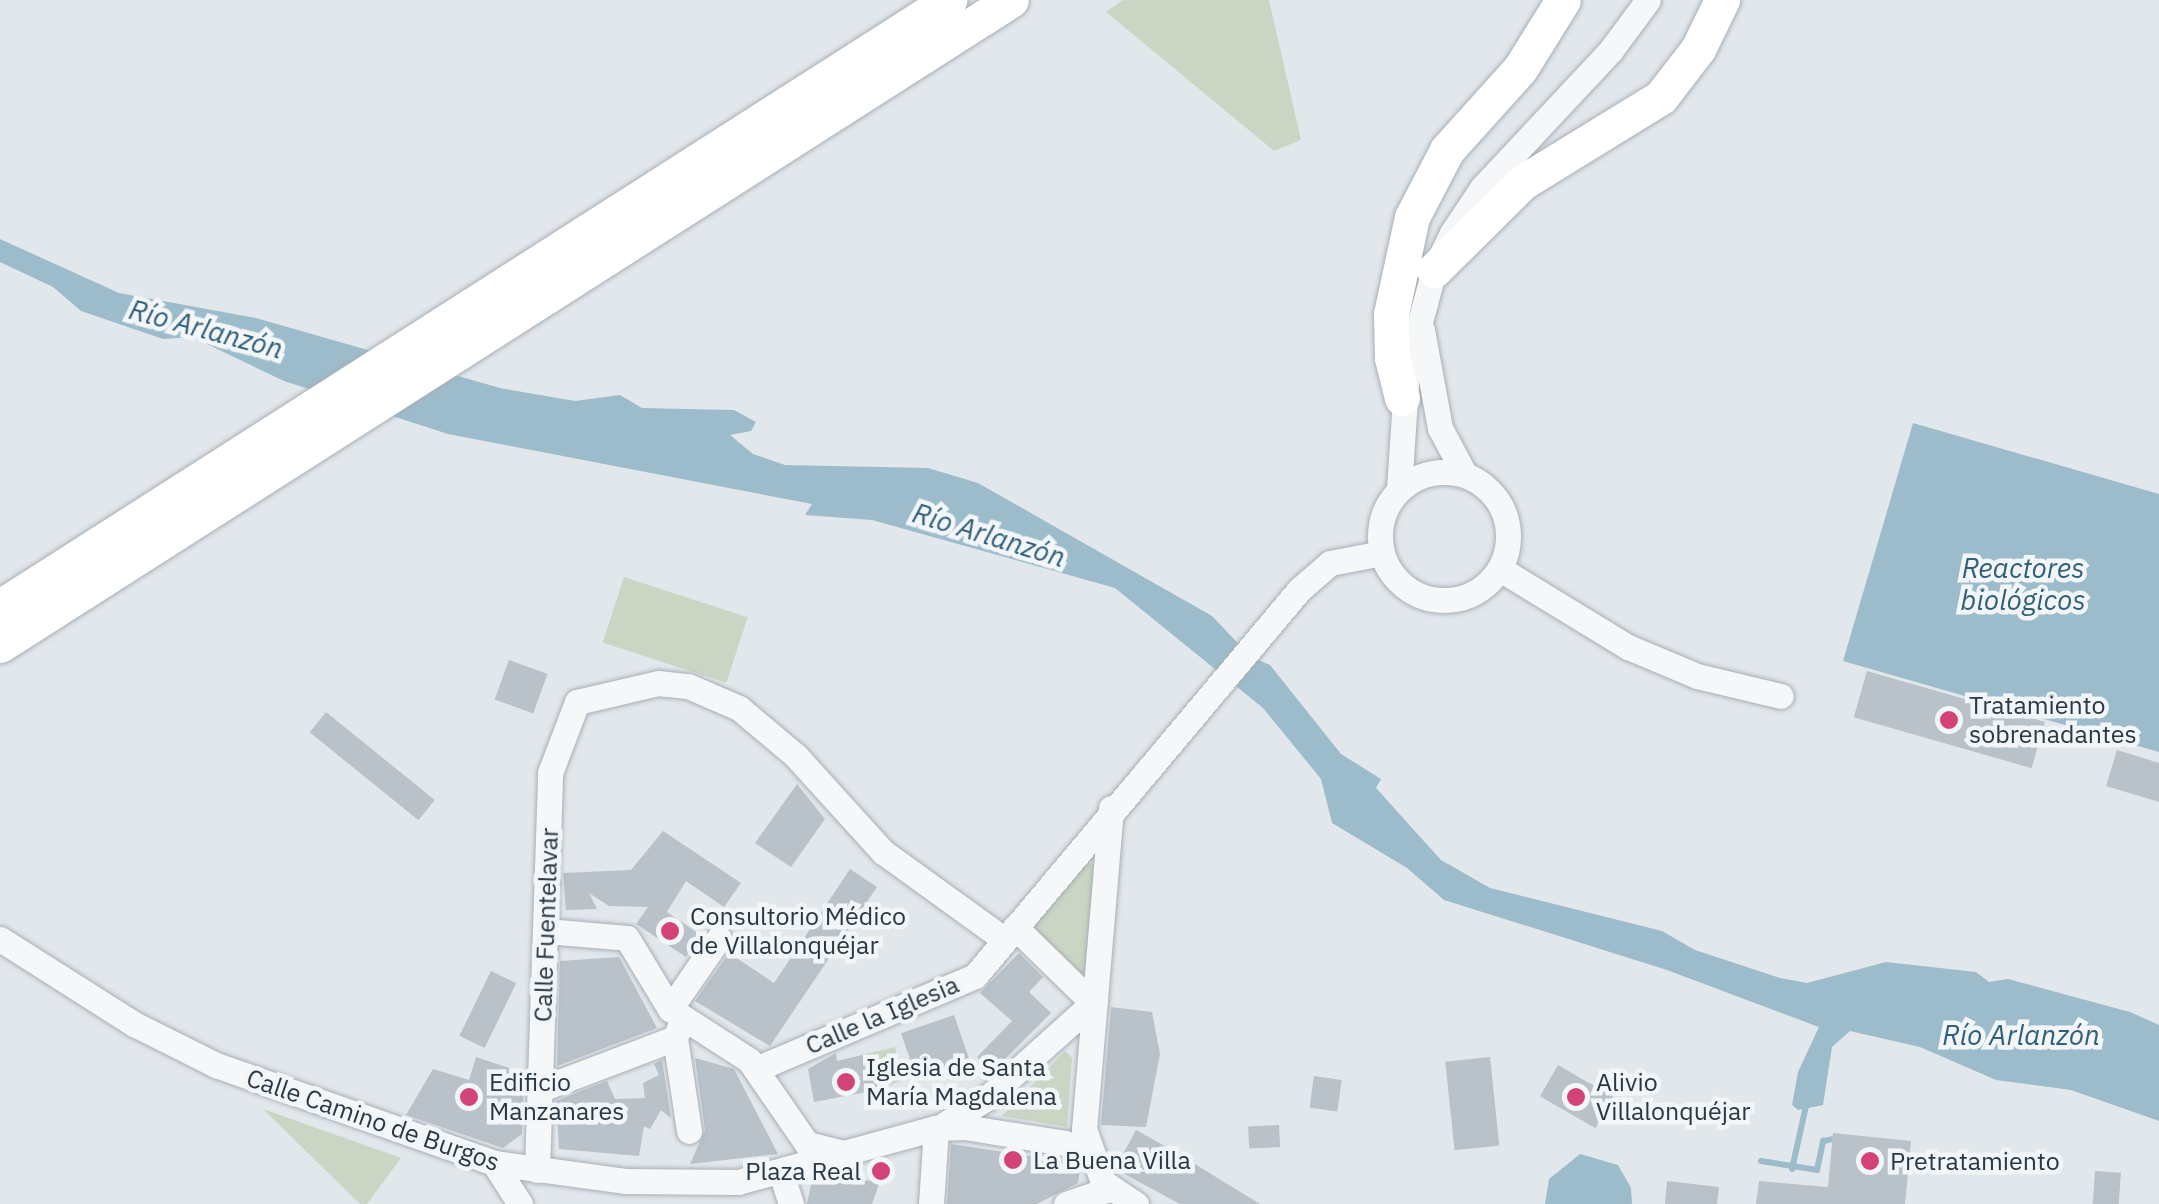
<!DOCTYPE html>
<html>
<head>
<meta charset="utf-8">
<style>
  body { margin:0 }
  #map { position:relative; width:2159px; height:1204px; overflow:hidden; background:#e2e7eb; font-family:"IBM Plex Sans",sans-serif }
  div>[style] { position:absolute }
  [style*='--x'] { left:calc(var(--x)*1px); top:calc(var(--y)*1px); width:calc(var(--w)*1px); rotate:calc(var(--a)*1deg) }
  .green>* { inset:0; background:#cbd5c3; transform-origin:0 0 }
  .water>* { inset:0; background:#9cbccc }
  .stream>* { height:6px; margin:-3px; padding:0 3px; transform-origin:3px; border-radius:3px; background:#9cbccc }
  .building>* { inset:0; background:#b9c1c9; transform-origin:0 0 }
  .roads { filter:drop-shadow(0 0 2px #a7afb6) drop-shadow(0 0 2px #a7afb6) }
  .street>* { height:25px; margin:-12.5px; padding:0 12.5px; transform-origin:12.5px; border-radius:12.5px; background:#f5f7f9 }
  .street>.ring { margin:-12.5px; padding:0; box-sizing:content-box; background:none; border:25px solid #f5f7f9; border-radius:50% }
  .secondary>* { height:35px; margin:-17.5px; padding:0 17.5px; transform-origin:17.5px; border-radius:17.5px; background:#fff }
  .dots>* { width:28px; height:28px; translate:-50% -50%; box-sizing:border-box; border:5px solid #f2f6f8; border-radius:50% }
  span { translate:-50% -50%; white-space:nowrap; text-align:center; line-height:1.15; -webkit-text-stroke:9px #f2f6f8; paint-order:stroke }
  .poi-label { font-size:25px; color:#293844 }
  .left { translate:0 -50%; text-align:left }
  .right { translate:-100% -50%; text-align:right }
  .street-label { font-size:25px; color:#293844 }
  .water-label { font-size:28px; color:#315f79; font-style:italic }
</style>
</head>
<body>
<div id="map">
  <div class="green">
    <div style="clip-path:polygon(1123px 0,1269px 0,1301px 140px,1274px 151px,1106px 12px)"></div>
    <div style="left:624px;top:577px;width:130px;height:69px;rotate:18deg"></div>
    <div style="clip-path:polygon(1082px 860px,1094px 865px,1087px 984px,1026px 928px)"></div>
    <div style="clip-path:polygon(895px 1047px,902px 1080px,882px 1089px,870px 1053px)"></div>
    <div style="clip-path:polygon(1065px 1051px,1072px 1058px,1067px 1127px,1002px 1116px)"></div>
    <div style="clip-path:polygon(263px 1109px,401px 1158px,367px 1204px,360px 1204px)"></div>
  </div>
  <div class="water">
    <div style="clip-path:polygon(0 239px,119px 293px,256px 318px,500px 388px,575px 401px,620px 395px,642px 408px,734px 410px,756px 422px,751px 431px,730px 435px,753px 454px,785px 465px,928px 468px,978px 483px,1212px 616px,1251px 657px,1270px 665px,1341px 754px,1381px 779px,1376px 788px,1441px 860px,1490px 888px,1662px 931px,1695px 950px,1780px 978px,1807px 983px,1886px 962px,1976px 972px,1989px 982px,2008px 979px,2130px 1012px,2159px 1025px,2159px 1121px,2071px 1090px,1996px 1080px,1920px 1047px,1850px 1031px,1832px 1047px,1823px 1105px,1798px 1110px,1792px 1105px,1798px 1072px,1819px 1027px,1667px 970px,1444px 900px,1407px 868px,1332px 823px,1321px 779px,1263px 708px,1115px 588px,872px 520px,805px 515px,812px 504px,448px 434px,284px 381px,192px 337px,163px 339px,81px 311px,53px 287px,0 262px)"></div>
    <div style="clip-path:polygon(1913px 423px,2159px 494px,2159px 752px,1843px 661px)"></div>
    <div style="clip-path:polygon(1580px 1154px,1618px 1165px,1631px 1188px,1632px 1204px,1545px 1204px,1549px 1179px)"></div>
  </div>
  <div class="stream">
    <div style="--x:1761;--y:1161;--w:57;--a:9.1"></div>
    <div style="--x:1817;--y:1170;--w:30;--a:-78"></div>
    <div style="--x:1823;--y:1141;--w:10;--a:-11"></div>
    <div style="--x:1792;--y:1169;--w:65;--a:-77.5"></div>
  </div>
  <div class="building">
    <div style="left:509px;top:660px;width:41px;height:42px;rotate:20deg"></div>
    <div style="left:1867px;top:671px;width:185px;height:48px;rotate:16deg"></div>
    <div style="left:326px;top:712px;width:140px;height:26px;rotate:39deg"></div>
    <div style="clip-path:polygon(2117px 750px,2159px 763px,2159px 802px,2106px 786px)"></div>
    <div style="clip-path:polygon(797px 784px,825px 819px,791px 867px,755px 843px)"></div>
    <div style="clip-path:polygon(663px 831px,741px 883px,724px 907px,686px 881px,667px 912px,701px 935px,686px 957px,636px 924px,648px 907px,609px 906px,589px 893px,597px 909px,566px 910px,563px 873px,631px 870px)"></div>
    <div style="clip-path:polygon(850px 869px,877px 887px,770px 1046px,695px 1001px,729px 953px,774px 983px)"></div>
    <div style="clip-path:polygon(1019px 953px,1043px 977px,1029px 992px,1051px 1013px,993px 1071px,977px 1057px,1012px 1021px,980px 993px)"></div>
    <div style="clip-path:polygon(619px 957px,657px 1028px,557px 1066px,560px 961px)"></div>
    <div style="left:491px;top:971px;width:28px;height:72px;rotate:26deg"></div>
    <div style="clip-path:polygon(1111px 1007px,1152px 1012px,1160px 1054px,1146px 1127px,1101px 1125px)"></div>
    <div style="left:954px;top:1015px;width:46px;height:56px;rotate:71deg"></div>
    <div style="clip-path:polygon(836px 1053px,837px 1061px,870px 1053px,882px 1089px,814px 1102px,808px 1069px)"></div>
    <div style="clip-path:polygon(476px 1057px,524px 1073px,522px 1134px,503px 1148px,406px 1115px,433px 1069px,469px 1080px)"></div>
    <div style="left:1490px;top:1057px;width:89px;height:45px;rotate:84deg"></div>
    <div style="clip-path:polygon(695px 1058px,734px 1069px,778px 1154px,690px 1164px,705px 1130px)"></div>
    <div style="clip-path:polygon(662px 1060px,671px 1118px,661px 1110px,650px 1129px,644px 1126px,639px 1156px,559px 1149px,556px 1101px,607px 1081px,615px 1099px,645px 1098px,643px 1083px,659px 1075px,654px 1064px)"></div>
    <div style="left:1558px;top:1065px;width:64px;height:36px;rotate:30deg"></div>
    <div style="left:1314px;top:1076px;width:28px;height:32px;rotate:8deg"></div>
    <div style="left:1279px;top:1125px;width:22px;height:31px;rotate:87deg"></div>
    <div style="clip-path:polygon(1136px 1130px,1172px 1150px,1260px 1204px,1180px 1204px,1115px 1169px)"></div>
    <div style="clip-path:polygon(1833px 1133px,1911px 1141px,1905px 1204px,1756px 1204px,1759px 1181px,1828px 1187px)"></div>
    <div style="clip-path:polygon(951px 1144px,1063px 1161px,1080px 1170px,1078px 1183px,1037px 1204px,947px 1204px)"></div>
    <div style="left:2095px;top:1171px;width:26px;height:33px;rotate:4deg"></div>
    <div style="clip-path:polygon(812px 1179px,815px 1178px,880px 1181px,872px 1204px,807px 1204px)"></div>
    <div style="clip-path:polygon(1667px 1181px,1719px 1187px,1717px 1204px,1665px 1204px)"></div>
  </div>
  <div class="roads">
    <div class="street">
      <div style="--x:1422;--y:330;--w:100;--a:79.6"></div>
      <div style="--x:1440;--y:428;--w:53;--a:62"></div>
      <div class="ring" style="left:1380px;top:472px;width:103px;height:103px"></div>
      <div style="--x:1399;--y:489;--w:119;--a:-86.2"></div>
      <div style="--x:1407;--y:370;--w:104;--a:-74.9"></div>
      <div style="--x:1434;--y:270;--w:41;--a:-64.1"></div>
      <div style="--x:1452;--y:233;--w:54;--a:-56.3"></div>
      <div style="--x:1482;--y:188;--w:189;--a:-46.9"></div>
      <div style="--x:1611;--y:50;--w:62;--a:-53.5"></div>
      <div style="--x:1500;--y:569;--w:150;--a:31.4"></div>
      <div style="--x:1628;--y:647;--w:75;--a:22.8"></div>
      <div style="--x:1697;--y:676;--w:86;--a:13.4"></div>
      <div style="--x:1111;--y:808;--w:322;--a:94.8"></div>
      <div style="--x:1084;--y:1129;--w:56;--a:70.3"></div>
      <div style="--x:1103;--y:1182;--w:40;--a:34"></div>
      <div style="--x:1015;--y:927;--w:109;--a:44.3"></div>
      <div style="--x:546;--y:931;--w:81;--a:4.9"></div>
      <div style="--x:627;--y:938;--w:83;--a:58.8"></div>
      <div style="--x:670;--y:1009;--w:94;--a:32.8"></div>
      <div style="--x:749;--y:1060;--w:102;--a:55.4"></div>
      <div style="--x:807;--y:1144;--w:37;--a:14"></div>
      <div style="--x:0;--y:939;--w:159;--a:32.4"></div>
      <div style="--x:134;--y:1024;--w:92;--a:26.6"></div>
      <div style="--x:216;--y:1065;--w:295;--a:19.4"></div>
      <div style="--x:494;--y:1163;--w:132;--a:7.8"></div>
      <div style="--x:625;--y:1181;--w:113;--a:0.5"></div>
      <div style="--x:738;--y:1182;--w:205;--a:-15.3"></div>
      <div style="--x:936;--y:1128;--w:28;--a:-2"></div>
      <div style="--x:964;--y:1127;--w:102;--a:9"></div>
      <div style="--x:1065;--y:1143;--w:32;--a:30"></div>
      <div style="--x:670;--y:1009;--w:86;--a:-55.4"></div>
      <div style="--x:681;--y:1023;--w:16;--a:112"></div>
      <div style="--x:675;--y:1038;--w:94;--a:81.4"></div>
      <div style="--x:756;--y:1069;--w:238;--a:-23"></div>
      <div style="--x:975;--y:976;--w:504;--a:-49.99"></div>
      <div style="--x:1299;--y:590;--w:41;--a:-41.1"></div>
      <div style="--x:1330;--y:563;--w:53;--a:-10.9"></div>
      <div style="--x:541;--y:1089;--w:143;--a:-20.8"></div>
      <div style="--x:945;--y:1124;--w:49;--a:-31.8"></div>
      <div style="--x:987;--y:1098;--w:145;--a:-41.9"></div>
      <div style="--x:494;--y:1163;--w:49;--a:57.6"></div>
      <div style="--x:537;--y:1170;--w:397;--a:-88.1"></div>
      <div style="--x:550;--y:773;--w:76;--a:-69.2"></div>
      <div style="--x:577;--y:702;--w:83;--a:-13.2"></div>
      <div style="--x:658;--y:683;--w:30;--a:6"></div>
      <div style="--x:688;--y:686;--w:56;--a:23.3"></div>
      <div style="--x:739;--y:708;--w:75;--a:40.1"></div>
      <div style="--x:796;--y:756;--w:130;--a:47.8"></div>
      <div style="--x:883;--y:852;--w:150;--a:35.8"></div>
      <div style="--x:781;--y:1173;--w:33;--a:72"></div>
      <div style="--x:931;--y:1204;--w:76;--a:-86.2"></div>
      <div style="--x:1066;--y:1204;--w:46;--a:-19.2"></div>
    </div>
    <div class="secondary">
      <div style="--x:1434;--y:270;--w:125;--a:-44.7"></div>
      <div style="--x:1523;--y:182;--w:162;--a:-31.6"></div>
      <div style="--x:1661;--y:97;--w:61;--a:-52.4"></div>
      <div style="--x:1698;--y:49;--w:55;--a:-63.9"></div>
      <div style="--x:1402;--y:398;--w:41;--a:-104"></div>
      <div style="--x:1392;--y:358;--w:44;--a:-91.3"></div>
      <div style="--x:1391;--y:314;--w:99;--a:-77.8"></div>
      <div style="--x:1412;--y:217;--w:76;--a:-62.4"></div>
      <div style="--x:1447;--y:150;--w:109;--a:-48"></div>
      <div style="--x:1520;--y:69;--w:81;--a:-58.1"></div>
      <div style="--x:0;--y:607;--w:1127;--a:-32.6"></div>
      <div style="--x:0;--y:645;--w:1199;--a:-32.54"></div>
    </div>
  </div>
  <div class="dots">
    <div style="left:1949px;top:720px;background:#d34375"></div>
    <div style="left:670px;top:931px;background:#d34375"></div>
    <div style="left:846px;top:1082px;background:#d34375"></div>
    <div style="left:469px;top:1097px;background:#d34375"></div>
    <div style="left:1576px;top:1097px;background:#d34375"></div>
    <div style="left:1013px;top:1160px;background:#d34375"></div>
    <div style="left:1870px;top:1161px;background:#d34375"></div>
    <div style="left:881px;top:1171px;background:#d34375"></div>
  </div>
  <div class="poi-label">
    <span class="left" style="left:1969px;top:720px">Tratamiento<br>sobrenadantes</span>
    <span class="left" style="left:690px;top:931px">Consultorio Médico<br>de Villalonquéjar</span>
    <span class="left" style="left:866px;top:1082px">Iglesia de Santa<br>María Magdalena</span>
    <span class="left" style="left:489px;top:1097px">Edificio<br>Manzanares</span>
    <span class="left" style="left:1596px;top:1097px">Alivio<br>Villalonquéjar</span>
    <span class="left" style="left:1033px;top:1160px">La Buena Villa</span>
    <span class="left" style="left:1890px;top:1161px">Pretratamiento</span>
    <span class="right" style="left:861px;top:1171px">Plaza Real</span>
  </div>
  <div class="street-label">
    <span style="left:546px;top:925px;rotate:-88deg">Calle Fuentelavar</span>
    <span style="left:882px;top:1015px;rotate:-23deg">Calle la Iglesia</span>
    <span style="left:373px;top:1120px;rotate:19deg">Calle Camino de Burgos</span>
  </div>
  <div class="water-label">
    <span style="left:206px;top:329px;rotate:15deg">Río Arlanzón</span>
    <span style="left:989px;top:535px;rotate:17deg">Río Arlanzón</span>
    <span style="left:2023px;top:584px">Reactores<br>biológicos</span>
    <span style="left:2021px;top:1035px">Río Arlanzón</span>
  </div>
</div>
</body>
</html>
